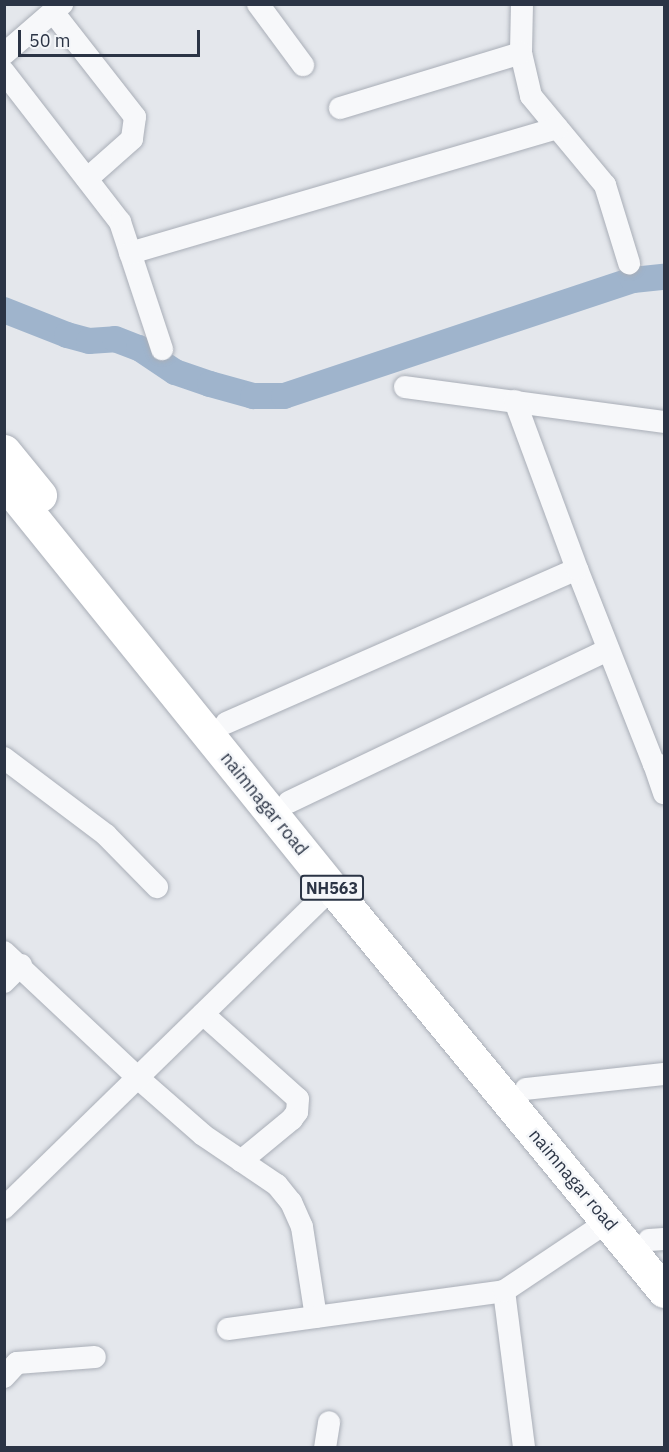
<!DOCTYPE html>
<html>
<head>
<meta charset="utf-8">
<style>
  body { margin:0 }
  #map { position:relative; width:669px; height:1452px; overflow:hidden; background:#e4e7ec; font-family:"IBM Plex Sans",sans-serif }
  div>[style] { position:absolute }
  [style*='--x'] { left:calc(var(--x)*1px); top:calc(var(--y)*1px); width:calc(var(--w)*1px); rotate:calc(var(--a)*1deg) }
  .canal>* { height:26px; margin:-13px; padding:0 13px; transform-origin:13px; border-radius:13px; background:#9fb4cc }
  .roads { filter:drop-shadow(0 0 2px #a9aeb7) drop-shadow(0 0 2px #a9aeb7) }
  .minor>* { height:22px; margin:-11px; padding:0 11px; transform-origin:11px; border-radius:11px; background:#f7f8fa }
  .trunk>* { height:33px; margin:-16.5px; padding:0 16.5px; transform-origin:16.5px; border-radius:16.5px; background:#fff }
  span { translate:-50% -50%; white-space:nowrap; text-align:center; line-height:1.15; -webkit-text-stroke:5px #f4f6f9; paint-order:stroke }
  .shield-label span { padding:2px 4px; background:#f4f6f9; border:2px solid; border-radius:4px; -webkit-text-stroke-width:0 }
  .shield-label { font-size:16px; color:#2b3445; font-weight:700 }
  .street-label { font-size:18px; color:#2b3445 }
  .frame { position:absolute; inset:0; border:6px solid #2b3445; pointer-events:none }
  .scale { position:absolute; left:18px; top:30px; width:182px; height:27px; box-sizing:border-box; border:3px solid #2b3445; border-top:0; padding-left:8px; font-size:18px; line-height:21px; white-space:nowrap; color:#2b3445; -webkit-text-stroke:4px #f4f6f9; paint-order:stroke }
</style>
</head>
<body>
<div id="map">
  <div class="canal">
    <div style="--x:4;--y:310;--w:68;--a:21.6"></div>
    <div style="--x:67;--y:335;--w:23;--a:15"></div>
    <div style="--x:89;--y:341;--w:26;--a:-4"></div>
    <div style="--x:115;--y:339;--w:26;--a:21"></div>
    <div style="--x:139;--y:348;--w:43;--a:33.7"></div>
    <div style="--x:175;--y:372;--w:37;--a:19"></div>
    <div style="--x:210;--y:384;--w:45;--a:15.6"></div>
    <div style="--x:253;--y:396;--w:31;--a:0"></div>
    <div style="--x:284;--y:396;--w:368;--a:-18.4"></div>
    <div style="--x:633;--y:280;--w:31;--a:-6"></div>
  </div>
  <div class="roads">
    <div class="minor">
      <div style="--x:258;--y:4;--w:76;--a:53.6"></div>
      <div style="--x:522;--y:4;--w:49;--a:91.2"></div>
      <div style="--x:521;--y:53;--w:44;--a:76.9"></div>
      <div style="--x:531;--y:96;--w:116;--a:50.3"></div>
      <div style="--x:605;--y:185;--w:82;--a:72.9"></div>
      <div style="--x:53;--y:12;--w:133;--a:52"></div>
      <div style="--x:135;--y:117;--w:22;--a:98"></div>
      <div style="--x:132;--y:139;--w:60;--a:138.4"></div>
      <div style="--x:4;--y:54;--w:77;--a:-40.8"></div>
      <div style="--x:4;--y:72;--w:190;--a:52.3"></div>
      <div style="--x:120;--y:222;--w:134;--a:71.7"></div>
      <div style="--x:340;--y:108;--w:189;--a:-16.9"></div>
      <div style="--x:130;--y:253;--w:445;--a:-16.3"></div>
      <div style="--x:405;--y:387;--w:261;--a:7.7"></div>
      <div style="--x:577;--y:569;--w:210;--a:68.5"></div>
      <div style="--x:654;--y:764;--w:10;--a:11"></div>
      <div style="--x:226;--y:723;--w:383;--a:-23.7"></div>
      <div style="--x:577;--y:569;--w:179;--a:-110.3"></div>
      <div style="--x:4;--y:758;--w:128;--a:37"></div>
      <div style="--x:106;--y:835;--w:73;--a:45.6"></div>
      <div style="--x:654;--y:764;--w:31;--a:71"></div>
      <div style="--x:289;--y:802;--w:353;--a:-25.5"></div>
      <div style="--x:4;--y:952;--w:184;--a:43.2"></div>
      <div style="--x:138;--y:1078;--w:86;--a:41.2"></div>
      <div style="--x:203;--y:1135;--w:89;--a:34"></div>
      <div style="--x:277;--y:1185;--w:22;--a:51"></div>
      <div style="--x:291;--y:1202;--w:27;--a:66"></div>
      <div style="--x:302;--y:1227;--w:91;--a:81.2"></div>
      <div style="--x:4;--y:982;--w:24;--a:-45"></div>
      <div style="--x:203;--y:1014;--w:127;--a:41.8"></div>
      <div style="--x:298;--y:1099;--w:13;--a:94"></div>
      <div style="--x:297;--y:1112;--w:9;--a:126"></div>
      <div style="--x:292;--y:1119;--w:66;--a:140.5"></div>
      <div style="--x:526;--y:1089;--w:139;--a:-6.2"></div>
      <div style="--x:4;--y:1208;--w:458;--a:-44.3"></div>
      <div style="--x:649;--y:1240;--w:15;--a:-4"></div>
      <div style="--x:504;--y:1291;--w:158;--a:82.7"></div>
      <div style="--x:228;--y:1329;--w:279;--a:-7.8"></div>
      <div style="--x:504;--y:1291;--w:124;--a:-33.8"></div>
      <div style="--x:4;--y:1377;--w:19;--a:-47"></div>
      <div style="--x:17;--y:1363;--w:78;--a:-4.4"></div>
      <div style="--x:325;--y:1448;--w:26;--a:-81"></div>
    </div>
    <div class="trunk">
      <div style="--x:4;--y:451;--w:57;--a:50.7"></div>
      <div style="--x:4;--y:482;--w:522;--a:51.07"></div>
      <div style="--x:332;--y:888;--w:522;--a:50.52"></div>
    </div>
  </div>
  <div class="shield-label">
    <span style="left:332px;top:888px">NH563</span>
  </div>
  <div class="street-label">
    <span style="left:264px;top:804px;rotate:51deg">naimnagar road</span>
    <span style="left:573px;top:1180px;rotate:50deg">naimnagar road</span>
  </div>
  <div class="frame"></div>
  <div class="scale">50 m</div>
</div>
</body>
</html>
